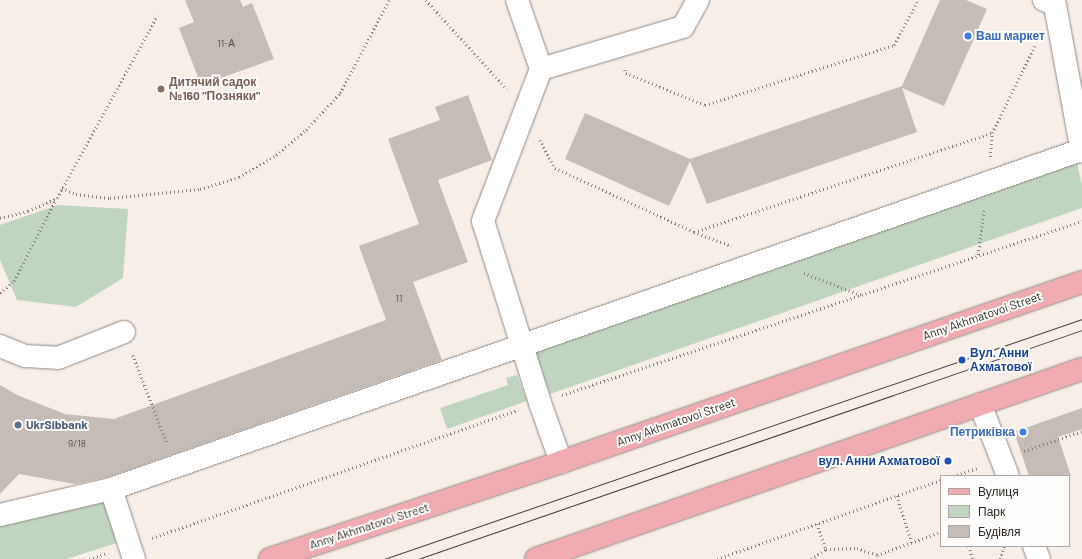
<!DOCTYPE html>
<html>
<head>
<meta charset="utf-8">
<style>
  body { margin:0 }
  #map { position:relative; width:1082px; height:559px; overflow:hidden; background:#f7eee8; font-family:Barlow,sans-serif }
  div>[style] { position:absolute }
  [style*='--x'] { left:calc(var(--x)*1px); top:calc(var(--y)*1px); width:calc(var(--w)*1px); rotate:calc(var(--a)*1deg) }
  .green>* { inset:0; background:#c0d5c0 }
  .building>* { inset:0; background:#c5bcb6 }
  .path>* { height:2.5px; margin-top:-1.25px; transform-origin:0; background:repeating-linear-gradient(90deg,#86817c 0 1px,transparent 0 4px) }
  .roads { filter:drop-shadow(0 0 1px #918983) drop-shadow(0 0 1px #918983) }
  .minor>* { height:22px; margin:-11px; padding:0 11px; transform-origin:11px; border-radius:11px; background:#fff }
  .major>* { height:22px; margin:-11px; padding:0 11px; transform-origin:11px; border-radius:11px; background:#efabaf }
  .tram>* { height:1px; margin:-0.5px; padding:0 0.5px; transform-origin:0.5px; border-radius:0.5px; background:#44403d }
  .dots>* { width:11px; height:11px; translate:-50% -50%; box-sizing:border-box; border:2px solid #fffdfc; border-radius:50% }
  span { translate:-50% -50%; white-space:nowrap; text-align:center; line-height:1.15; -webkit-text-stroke:4px #fffdfc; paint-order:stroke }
  .number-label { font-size:10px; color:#514c48 }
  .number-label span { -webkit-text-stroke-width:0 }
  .shop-label { font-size:12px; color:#366cbe; font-weight:700 }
  .left { translate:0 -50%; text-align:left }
  .right { translate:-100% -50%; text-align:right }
  .education-label { font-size:12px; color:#785e54; font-weight:700 }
  .street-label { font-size:12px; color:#2a2724 }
  .transit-label { font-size:12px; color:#164399; font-weight:700 }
  .service-label { font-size:12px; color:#4e5e75; font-weight:700 }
  .legend { position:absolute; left:940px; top:475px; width:130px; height:72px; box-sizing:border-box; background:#fffdfc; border:1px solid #aaa7a6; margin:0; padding:5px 7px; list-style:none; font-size:12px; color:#2a2724 }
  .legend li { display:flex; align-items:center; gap:8px; height:20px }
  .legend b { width:20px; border:1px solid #aaa7a6 }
</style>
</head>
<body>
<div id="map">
  <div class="green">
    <div style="clip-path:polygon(1077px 163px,1082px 185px,1082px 208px,550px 394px,534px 350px)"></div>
    <div style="clip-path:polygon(58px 205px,128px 209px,123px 278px,76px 307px,17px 300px,0 260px,0 225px)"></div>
    <div style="clip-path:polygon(517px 375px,527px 401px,447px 429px,440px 408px,508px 385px,506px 378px)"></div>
    <div style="clip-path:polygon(106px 500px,120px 542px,66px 559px,0 559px,0 524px)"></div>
  </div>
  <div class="building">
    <div style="clip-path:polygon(185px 0,240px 0,243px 7px,252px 3px,274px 59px,201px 85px,179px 28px,194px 22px)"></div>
    <div style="clip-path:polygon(940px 0,966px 0,987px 9px,944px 106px,902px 88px,917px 132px,707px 204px,690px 161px,669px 206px,565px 159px,585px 113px,690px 159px,902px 86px)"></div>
    <div style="clip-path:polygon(468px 95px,492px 160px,438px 180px,468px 262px,413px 282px,442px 360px,108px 477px,75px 484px,19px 474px,0 494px,0 385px,17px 395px,65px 414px,114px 419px,386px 320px,359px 246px,419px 224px,388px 139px,440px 120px,435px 107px)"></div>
    <div style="clip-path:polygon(1082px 408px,1082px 429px,1058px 437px,1071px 476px,1029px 476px,1014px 432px)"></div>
  </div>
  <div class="path">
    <div style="--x:426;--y:0;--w:120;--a:47.7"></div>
    <div style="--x:625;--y:70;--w:3;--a:72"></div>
    <div style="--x:626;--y:73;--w:85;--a:22.1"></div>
    <div style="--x:705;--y:105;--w:198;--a:-17.6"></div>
    <div style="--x:894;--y:45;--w:51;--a:-61.9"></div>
    <div style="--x:540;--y:140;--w:32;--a:62"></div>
    <div style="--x:555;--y:168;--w:153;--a:24.7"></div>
    <div style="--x:694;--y:232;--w:40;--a:20.2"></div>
    <div style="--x:990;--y:157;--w:24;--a:-85"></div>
    <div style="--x:62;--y:188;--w:15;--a:23"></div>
    <div style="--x:76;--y:194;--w:34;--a:7"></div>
    <div style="--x:110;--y:198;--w:90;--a:-5.7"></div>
    <div style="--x:200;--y:189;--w:41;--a:-17.1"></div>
    <div style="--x:239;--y:177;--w:43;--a:-30.7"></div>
    <div style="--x:276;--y:155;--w:39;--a:-40"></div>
    <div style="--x:306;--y:130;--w:50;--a:-47.4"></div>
    <div style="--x:340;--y:93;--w:105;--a:-62.2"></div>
    <div style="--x:0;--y:218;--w:29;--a:-14"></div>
    <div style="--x:28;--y:211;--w:32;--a:-24"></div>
    <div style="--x:57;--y:198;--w:208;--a:-61.2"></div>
    <div style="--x:694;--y:232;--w:314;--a:-18.4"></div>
    <div style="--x:992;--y:133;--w:100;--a:-63.9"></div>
    <div style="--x:978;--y:255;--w:46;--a:-82.6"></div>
    <div style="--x:804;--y:273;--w:61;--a:21.1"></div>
    <div style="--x:0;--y:293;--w:18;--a:-41"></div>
    <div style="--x:14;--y:281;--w:92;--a:-62.9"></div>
    <div style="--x:133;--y:355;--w:94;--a:68.9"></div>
    <div style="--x:562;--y:395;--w:548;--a:-18.5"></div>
    <div style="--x:1024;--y:451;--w:61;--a:-19"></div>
    <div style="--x:953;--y:476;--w:28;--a:-18"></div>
    <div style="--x:897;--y:496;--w:49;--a:72.3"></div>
    <div style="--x:817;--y:524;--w:27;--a:70"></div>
    <div style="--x:152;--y:538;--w:388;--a:-19.3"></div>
    <div style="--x:969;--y:546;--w:14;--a:73"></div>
    <div style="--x:89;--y:559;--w:20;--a:-18"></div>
    <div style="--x:717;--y:559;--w:238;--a:-19.4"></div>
    <div style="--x:811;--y:559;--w:18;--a:-34"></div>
    <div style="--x:826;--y:549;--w:31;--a:-2"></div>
    <div style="--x:857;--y:548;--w:21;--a:19"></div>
    <div style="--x:877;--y:555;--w:68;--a:-19.8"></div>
    <div style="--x:1000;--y:559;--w:14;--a:-73"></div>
  </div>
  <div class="roads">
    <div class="minor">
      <div style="--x:517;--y:0;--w:73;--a:70.8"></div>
      <div style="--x:541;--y:69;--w:163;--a:110.9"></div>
      <div style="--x:483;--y:221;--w:191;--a:72.6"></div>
      <div style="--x:540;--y:403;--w:63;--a:70.4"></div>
      <div style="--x:1044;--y:0;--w:12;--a:24"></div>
      <div style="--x:1055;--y:5;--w:149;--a:79.6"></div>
      <div style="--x:541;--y:69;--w:148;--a:-16.5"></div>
      <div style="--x:683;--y:27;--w:31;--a:-61"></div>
      <div style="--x:0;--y:346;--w:27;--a:22"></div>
      <div style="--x:25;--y:356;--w:33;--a:3"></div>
      <div style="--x:58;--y:358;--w:71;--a:-21.5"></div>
      <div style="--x:980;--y:404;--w:77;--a:68.7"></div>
      <div style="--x:111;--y:489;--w:74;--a:71.8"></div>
      <div style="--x:0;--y:515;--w:114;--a:-13.2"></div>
      <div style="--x:111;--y:489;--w:1028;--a:-19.26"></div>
      <div style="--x:1034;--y:546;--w:14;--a:69"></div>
    </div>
    <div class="major">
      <div style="--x:270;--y:559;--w:307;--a:-18.4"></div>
      <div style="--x:561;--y:462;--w:551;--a:-19.06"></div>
      <div style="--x:536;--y:559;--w:578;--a:-19.19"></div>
    </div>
  </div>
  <div class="tram">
    <div style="--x:384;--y:559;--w:738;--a:-18.97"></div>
    <div style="--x:418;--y:559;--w:702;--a:-19.03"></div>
  </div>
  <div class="dots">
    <div style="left:968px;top:36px;background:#3f7fe0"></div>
    <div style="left:161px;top:89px;background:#8d6e63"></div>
    <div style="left:962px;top:360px;background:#1a4fb4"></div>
    <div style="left:18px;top:425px;background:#5c6f8a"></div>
    <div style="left:1023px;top:432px;background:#3f7fe0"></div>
    <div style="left:948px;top:461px;background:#1a4fb4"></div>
  </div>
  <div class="number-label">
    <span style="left:226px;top:44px">11-А</span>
    <span style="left:399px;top:299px">11</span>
    <span style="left:77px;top:444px">9/18</span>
  </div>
  <div class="shop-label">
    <span class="left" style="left:976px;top:36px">Ваш маркет</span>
    <span class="right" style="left:1015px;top:432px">Петриківка</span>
  </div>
  <div class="education-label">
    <span class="left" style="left:169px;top:89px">Дитячий садок<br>№160 "Позняки"</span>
  </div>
  <div class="street-label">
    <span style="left:982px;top:316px;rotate:-19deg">Anny Akhmatovoi Street</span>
    <span style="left:676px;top:422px;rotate:-19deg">Anny Akhmatovoi Street</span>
    <span style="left:369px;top:526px;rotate:-18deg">Anny Akhmatovoi Street</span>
  </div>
  <div class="transit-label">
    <span class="left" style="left:970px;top:360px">Вул. Анни<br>Ахматової</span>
    <span class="right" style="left:940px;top:461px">вул. Анни Ахматової</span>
  </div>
  <div class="service-label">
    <span class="left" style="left:26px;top:425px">UkrSibbank</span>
  </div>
  <ul class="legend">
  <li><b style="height:5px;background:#efabaf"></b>Вулиця</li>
  <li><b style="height:11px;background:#c0d5c0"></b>Парк</li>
  <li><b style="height:11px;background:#c5bcb6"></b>Будівля</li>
  </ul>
</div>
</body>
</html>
